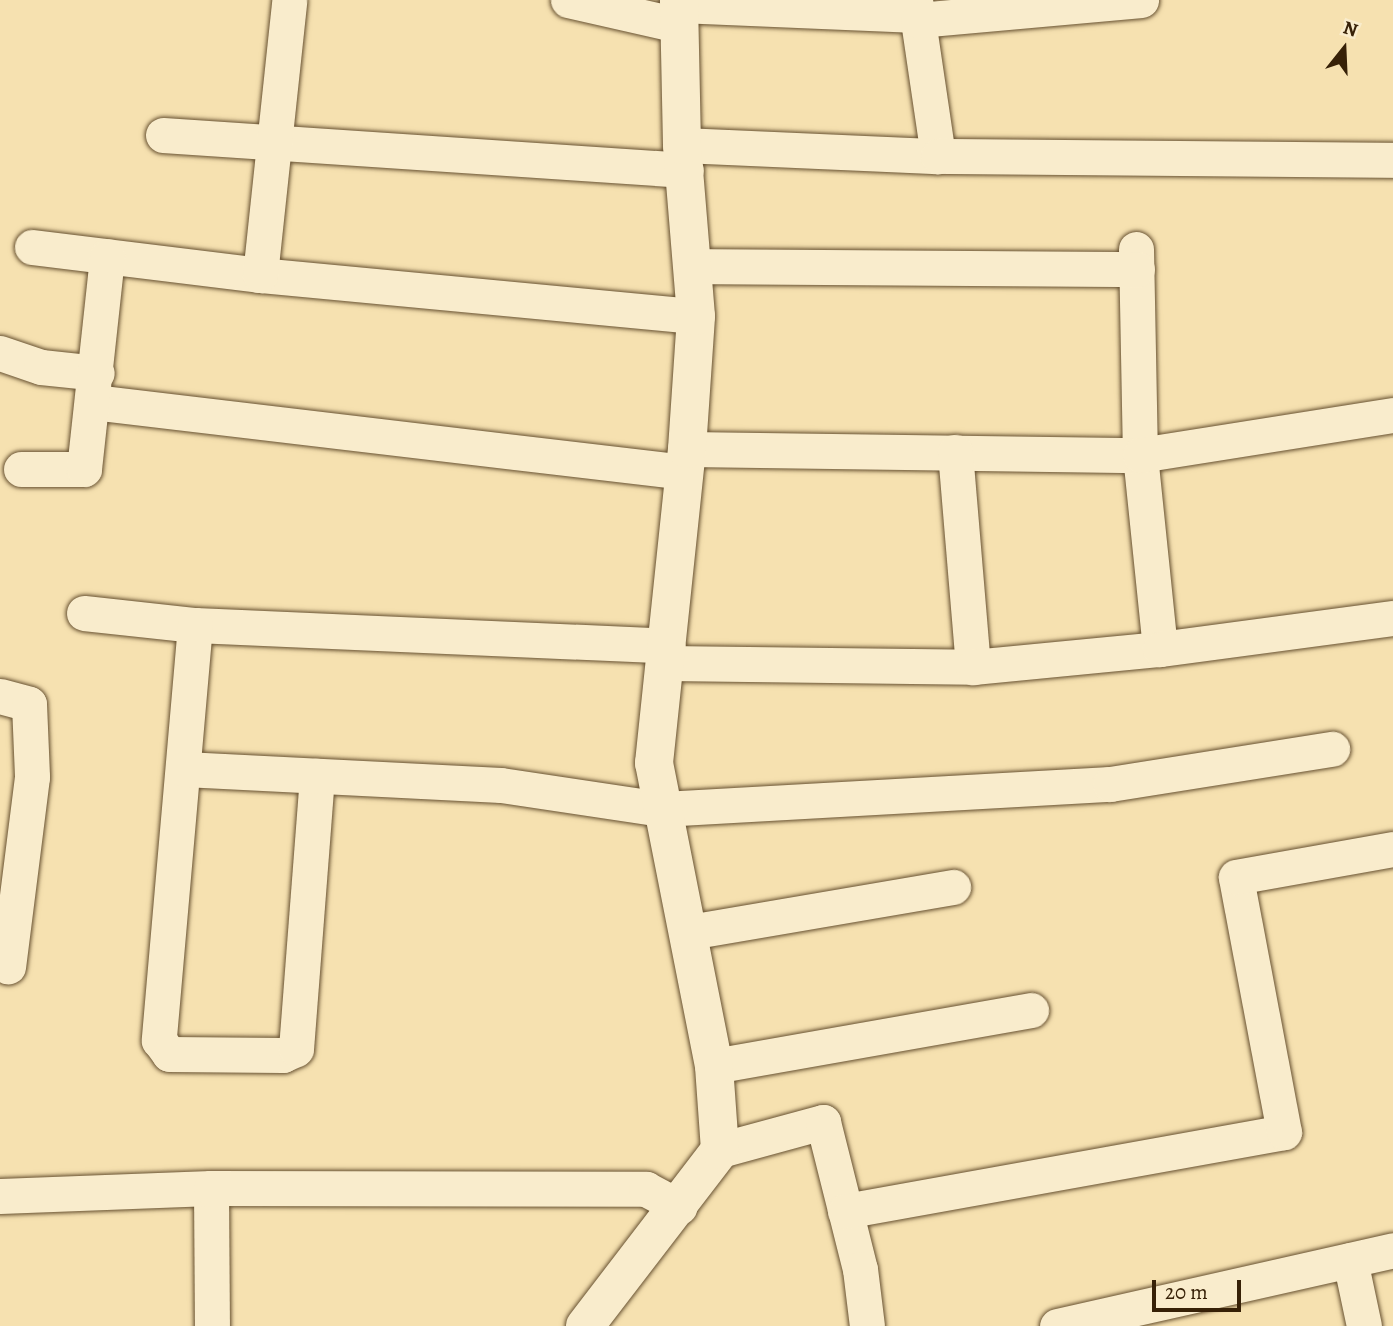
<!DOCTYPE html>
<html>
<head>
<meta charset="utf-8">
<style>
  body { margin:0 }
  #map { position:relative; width:1393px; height:1326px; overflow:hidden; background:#f6e1b0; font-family:Alegreya,serif }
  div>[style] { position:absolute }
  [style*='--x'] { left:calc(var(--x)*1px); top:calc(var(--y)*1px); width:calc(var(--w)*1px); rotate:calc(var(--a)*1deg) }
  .roads { filter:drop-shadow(0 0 2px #675131) drop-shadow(0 0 2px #675131) }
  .street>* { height:35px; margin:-17.5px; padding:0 17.5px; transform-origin:17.5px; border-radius:17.5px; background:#f9eccc }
  .secondary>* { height:38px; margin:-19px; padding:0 19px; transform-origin:19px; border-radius:19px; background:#f9eccc }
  span { translate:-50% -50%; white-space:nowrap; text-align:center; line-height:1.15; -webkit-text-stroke:7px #f9eccc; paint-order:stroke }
  .north { position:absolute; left:1309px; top:14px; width:70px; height:70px; -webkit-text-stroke:5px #f9eccc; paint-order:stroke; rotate:18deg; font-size:19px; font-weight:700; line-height:28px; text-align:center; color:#372107 }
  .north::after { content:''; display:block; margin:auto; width:24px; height:32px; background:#372107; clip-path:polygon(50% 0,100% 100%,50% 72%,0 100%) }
  .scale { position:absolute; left:1152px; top:1280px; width:89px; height:32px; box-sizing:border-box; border:4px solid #372107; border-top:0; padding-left:9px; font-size:21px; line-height:24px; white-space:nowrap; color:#372107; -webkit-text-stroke:5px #f9eccc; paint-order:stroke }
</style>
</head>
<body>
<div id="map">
  <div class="roads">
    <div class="street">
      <div style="--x:568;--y:0;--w:113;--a:12.8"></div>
      <div style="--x:915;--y:0;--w:158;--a:81.6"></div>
      <div style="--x:679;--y:5;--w:238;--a:2.4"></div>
      <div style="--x:918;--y:20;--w:224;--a:-5.1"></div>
      <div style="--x:163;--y:135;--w:524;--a:3.83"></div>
      <div style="--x:682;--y:145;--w:256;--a:2.5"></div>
      <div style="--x:938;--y:156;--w:455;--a:0.5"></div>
      <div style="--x:32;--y:247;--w:230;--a:7"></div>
      <div style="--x:260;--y:275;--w:438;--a:5.4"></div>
      <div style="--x:1136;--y:249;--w:206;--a:88.9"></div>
      <div style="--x:1140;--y:455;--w:195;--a:84.1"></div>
      <div style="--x:694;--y:266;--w:443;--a:0.4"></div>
      <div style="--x:260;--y:275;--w:275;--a:-83.9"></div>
      <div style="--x:0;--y:353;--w:43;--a:18.9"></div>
      <div style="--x:41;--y:367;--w:56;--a:6.1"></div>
      <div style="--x:93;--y:402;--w:595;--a:6.75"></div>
      <div style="--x:687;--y:449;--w:453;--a:0.8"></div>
      <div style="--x:1140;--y:455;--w:256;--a:-9"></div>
      <div style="--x:955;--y:452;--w:216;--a:85.2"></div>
      <div style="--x:21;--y:469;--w:63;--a:0"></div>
      <div style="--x:84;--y:469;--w:214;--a:-83.8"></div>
      <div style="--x:84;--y:613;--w:112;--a:6.2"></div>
      <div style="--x:195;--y:625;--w:473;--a:2.5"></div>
      <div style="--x:195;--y:625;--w:417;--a:95"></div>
      <div style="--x:159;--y:1040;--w:17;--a:54"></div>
      <div style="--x:169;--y:1054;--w:114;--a:0.5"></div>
      <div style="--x:283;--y:1055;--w:14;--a:-25"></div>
      <div style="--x:296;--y:1049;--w:274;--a:-85.6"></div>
      <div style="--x:666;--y:663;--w:307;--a:0.7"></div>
      <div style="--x:973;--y:667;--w:188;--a:-5.5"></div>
      <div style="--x:1160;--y:649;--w:235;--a:-7.6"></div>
      <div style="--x:0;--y:696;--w:30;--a:15"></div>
      <div style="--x:29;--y:704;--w:73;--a:87.6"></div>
      <div style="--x:32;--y:777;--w:191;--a:97.2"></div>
      <div style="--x:184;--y:769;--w:317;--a:2.9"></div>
      <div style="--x:501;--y:785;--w:162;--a:8.5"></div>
      <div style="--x:661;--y:809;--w:450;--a:-3.2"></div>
      <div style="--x:1110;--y:784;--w:225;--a:-9"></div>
      <div style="--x:689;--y:932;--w:268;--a:-9.7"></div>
      <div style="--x:714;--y:1066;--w:322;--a:-10"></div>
      <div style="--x:720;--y:1150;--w:107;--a:-15.2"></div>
      <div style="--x:823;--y:1122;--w:152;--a:75.9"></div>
      <div style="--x:860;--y:1269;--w:57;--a:83"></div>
      <div style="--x:211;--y:1188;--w:138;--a:89.6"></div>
      <div style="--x:0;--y:1196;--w:211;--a:-2.2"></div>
      <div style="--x:211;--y:1188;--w:435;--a:0.1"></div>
      <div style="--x:646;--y:1189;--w:38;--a:28"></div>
      <div style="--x:845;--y:1211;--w:446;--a:-10.2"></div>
      <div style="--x:1284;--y:1132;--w:259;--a:-100.7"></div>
      <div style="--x:1236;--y:877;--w:159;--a:-10.1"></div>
      <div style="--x:1350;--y:1260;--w:67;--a:78"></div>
      <div style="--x:1057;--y:1326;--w:344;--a:-12.7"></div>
    </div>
    <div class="secondary">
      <div style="--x:585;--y:1326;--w:222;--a:-52.5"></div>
      <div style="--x:720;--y:1150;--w:84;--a:-94.1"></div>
      <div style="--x:714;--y:1066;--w:309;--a:-101.2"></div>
      <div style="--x:654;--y:763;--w:316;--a:-84"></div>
      <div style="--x:687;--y:449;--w:133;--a:-86.1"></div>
      <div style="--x:696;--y:316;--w:172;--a:-94.7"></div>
      <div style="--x:682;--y:145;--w:145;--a:-91.2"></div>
    </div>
  </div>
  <div class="north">N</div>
  <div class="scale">20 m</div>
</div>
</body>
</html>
